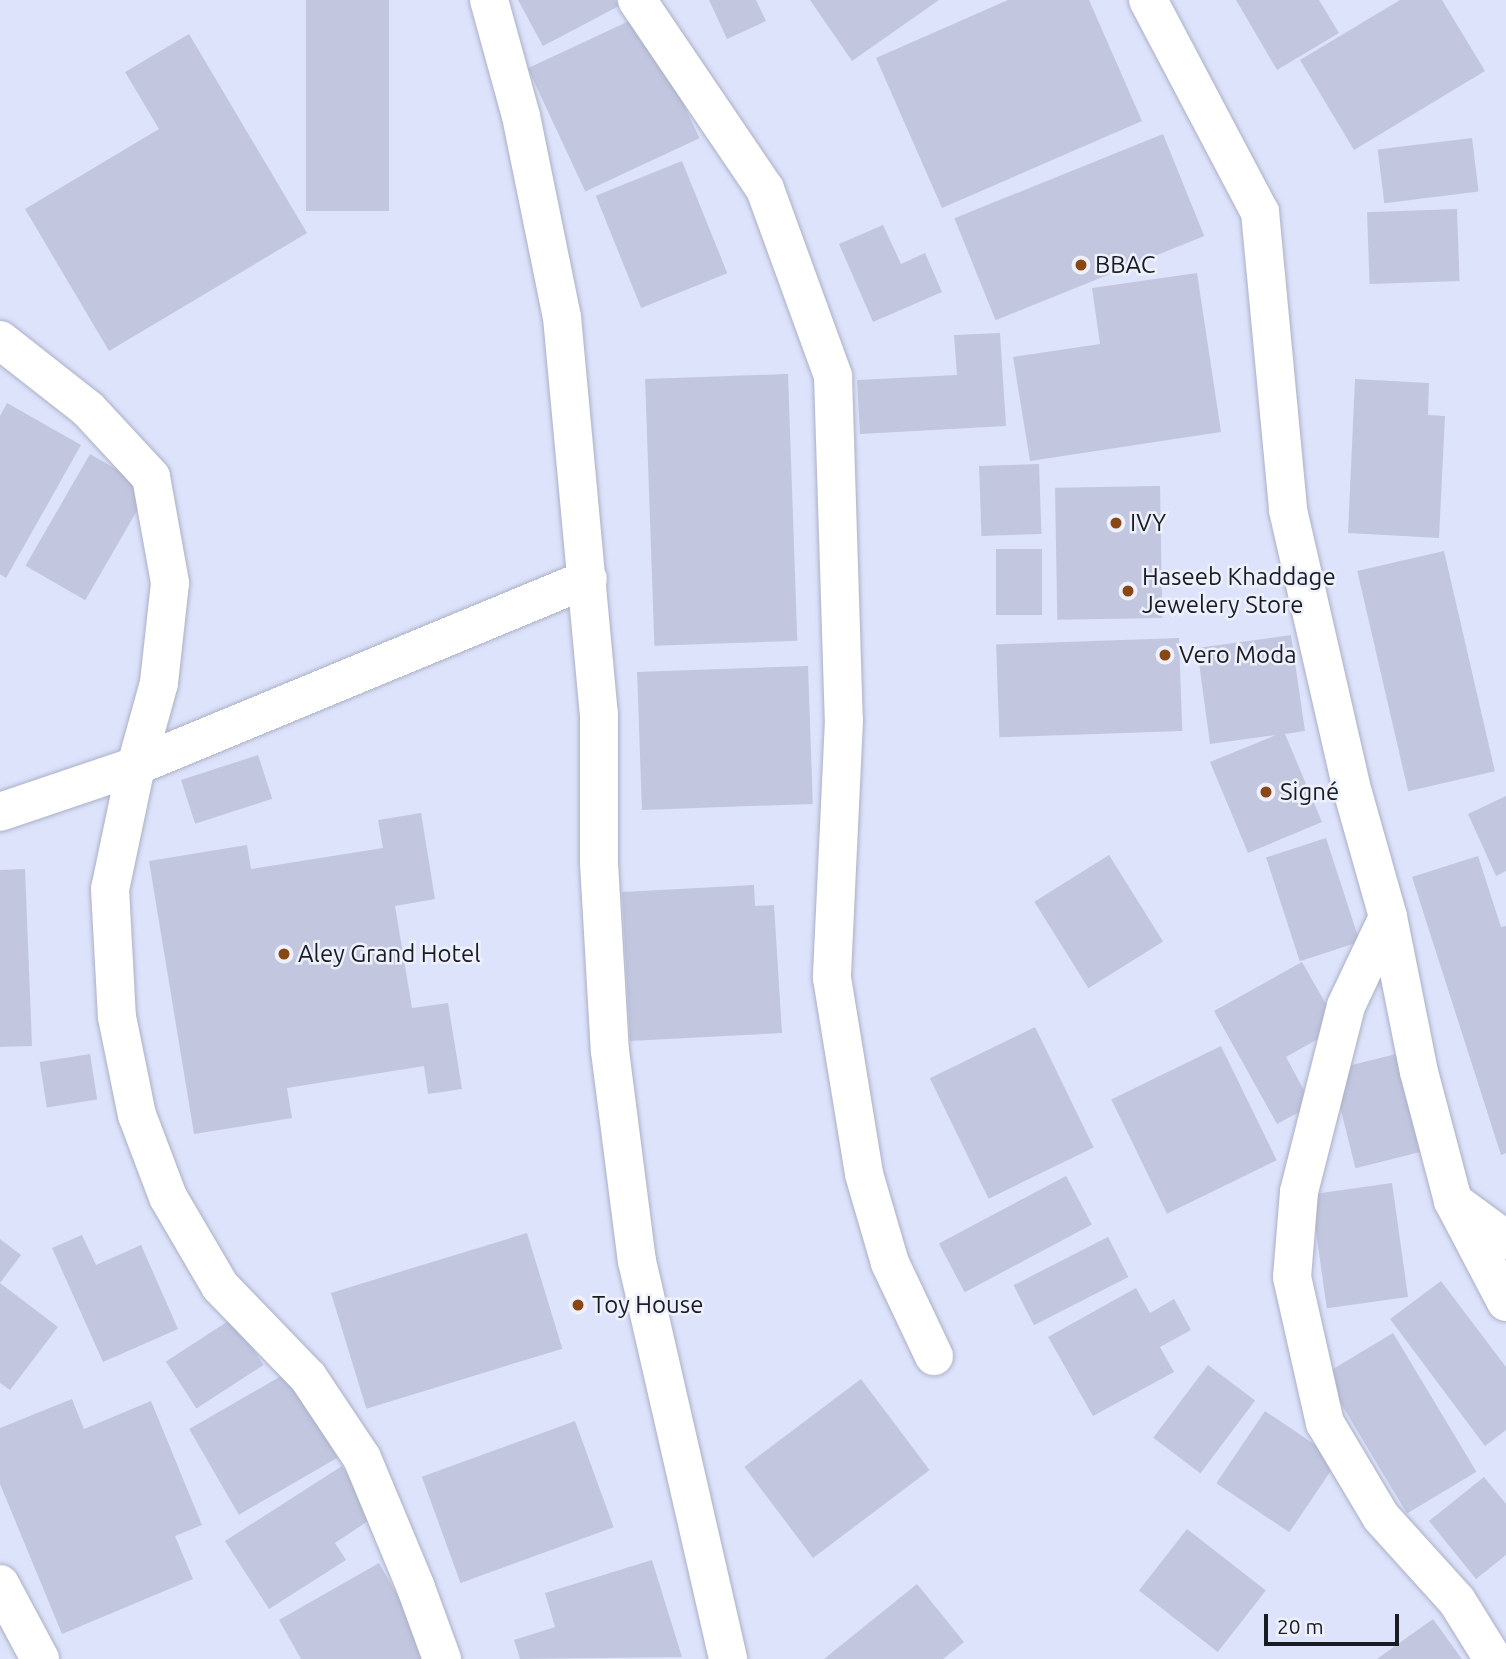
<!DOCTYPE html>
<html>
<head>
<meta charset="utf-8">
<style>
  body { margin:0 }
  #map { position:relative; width:1506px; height:1659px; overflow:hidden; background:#dde3fb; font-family:Ubuntu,sans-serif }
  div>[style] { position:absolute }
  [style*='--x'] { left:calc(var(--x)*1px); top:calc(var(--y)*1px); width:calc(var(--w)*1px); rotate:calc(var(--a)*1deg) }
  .building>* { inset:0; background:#c2c7df; transform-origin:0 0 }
  .roads { filter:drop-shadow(0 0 2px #abb0c7) drop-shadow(0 0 2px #abb0c7) }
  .minor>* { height:38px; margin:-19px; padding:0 19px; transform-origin:19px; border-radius:19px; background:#fff }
  .major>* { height:38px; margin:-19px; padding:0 19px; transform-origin:19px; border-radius:19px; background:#fff }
  .dots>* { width:19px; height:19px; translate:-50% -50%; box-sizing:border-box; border:4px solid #eef1fb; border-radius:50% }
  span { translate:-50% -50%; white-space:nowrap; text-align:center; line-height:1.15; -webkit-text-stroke:5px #eef1fb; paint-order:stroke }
  .poi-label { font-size:24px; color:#1a1c24 }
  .left { translate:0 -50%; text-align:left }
  .scale { position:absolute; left:1264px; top:1614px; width:135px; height:32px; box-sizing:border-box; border:4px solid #1a1c24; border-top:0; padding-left:9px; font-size:21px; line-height:24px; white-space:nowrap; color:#1a1c24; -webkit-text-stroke:5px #eef1fb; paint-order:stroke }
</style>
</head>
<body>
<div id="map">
  <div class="building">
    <div style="left:306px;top:0;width:83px;height:211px"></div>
    <div style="clip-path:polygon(518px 0,615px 0,619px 6px,543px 46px)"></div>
    <div style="clip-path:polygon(709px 0,756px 0,766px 21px,727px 39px)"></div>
    <div style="clip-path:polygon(810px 0,939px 0,852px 61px)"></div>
    <div style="clip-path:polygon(1008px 0,1089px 0,1142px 121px,942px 208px,876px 58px)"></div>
    <div style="clip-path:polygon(1236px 0,1319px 0,1339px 33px,1277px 70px)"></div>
    <div style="clip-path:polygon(1400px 0,1442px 0,1485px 71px,1354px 150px,1300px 60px)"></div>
    <div style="left:642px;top:15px;width:136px;height:126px;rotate:65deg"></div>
    <div style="clip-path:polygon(189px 34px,307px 233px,109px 351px,25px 209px,159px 129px,125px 72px)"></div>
    <div style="left:1163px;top:134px;width:110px;height:225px;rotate:68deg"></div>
    <div style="left:1472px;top:138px;width:54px;height:95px;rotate:83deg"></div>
    <div style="left:682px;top:161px;width:121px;height:93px;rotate:68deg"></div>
    <div style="left:1457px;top:209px;width:72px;height:90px;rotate:88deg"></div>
    <div style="clip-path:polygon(883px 225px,901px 264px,925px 253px,942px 292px,873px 322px,839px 244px)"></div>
    <div style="clip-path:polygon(1197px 273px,1221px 432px,1030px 461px,1013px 357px,1100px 344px,1092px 288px)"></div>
    <div style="clip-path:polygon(1000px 333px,1006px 426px,860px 434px,857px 380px,957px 375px,954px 335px)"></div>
    <div style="left:788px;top:374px;width:267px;height:143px;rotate:88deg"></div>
    <div style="clip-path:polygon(1355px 379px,1429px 383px,1428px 415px,1445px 416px,1439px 538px,1348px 533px)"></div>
    <div style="clip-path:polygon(7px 403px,81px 445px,6px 578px,0 574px,0 416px)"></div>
    <div style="left:90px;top:454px;width:69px;height:129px;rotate:30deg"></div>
    <div style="left:1039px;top:464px;width:70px;height:60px;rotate:88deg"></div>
    <div style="left:1160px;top:486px;width:132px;height:105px;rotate:89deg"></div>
    <div style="left:1042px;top:549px;width:66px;height:46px;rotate:90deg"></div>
    <div style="left:1444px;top:551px;width:226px;height:89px;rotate:77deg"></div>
    <div style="clip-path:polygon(1291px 635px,1305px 731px,1285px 734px,1322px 822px,1248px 853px,1210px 762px,1276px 735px,1210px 744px,1197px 648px)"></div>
    <div style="left:1179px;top:638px;width:93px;height:183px;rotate:88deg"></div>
    <div style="left:808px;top:666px;width:138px;height:171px;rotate:88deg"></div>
    <div style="left:258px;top:755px;width:46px;height:81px;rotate:72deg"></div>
    <div style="clip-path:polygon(1506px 796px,1506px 871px,1496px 876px,1468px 814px)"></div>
    <div style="clip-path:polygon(421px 813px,435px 899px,395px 906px,412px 1008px,448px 1003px,462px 1089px,428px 1094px,424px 1066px,287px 1088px,292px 1118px,194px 1134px,149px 861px,247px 845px,251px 869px,383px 848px,378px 820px)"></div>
    <div style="left:1326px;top:838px;width:109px;height:63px;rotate:72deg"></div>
    <div style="left:1109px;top:855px;width:102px;height:88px;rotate:58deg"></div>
    <div style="clip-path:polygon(1478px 856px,1501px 927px,1506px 926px,1506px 1153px,1501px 1155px,1412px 877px)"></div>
    <div style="clip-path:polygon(25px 869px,32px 1046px,0 1047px,0 870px)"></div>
    <div style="clip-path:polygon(754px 885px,755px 906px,774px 905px,782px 1033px,630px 1041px,622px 892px)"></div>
    <div style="clip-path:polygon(1302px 962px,1339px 1027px,1286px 1057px,1312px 1105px,1277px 1124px,1214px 1011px)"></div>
    <div style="left:1035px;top:1027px;width:134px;height:117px;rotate:64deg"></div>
    <div style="left:1221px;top:1046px;width:127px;height:122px;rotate:64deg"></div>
    <div style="left:90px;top:1054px;width:46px;height:51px;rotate:81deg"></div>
    <div style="left:1396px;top:1054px;width:101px;height:67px;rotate:76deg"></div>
    <div style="left:1066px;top:1176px;width:55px;height:144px;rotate:62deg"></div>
    <div style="left:1392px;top:1183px;width:115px;height:82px;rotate:82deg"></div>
    <div style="left:527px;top:1233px;width:121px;height:205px;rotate:73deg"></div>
    <div style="clip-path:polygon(82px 1235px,96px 1265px,141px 1245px,178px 1329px,103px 1362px,52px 1248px)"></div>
    <div style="left:1108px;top:1237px;width:45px;height:106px;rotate:63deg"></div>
    <div style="clip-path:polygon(0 1239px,21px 1255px,0 1283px,58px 1327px,10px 1390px,0 1383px)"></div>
    <div style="clip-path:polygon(1441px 1281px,1506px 1367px,1506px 1430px,1485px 1446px,1390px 1319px)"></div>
    <div style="clip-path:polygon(1136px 1288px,1150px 1313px,1174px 1299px,1191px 1330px,1160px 1347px,1174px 1372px,1093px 1416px,1048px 1337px)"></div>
    <div style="left:233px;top:1318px;width:56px;height:80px;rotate:57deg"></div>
    <div style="left:1393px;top:1333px;width:162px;height:81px;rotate:59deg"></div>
    <div style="left:1208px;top:1365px;width:59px;height:91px;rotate:37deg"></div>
    <div style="left:288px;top:1372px;width:99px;height:114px;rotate:60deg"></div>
    <div style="left:861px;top:1379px;width:114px;height:146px;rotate:53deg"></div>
    <div style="clip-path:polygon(72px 1399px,84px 1429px,151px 1401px,202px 1525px,175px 1536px,193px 1579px,62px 1634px,0 1484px,0 1428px)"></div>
    <div style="left:1265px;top:1411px;width:88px;height:87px;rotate:34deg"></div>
    <div style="left:575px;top:1421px;width:113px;height:163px;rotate:70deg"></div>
    <div style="clip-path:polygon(342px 1466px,374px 1517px,335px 1543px,346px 1560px,269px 1609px,225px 1541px)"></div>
    <div style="clip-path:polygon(1484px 1477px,1506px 1504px,1506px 1555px,1476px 1579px,1429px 1521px)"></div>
    <div style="left:1187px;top:1529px;width:100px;height:78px;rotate:38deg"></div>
    <div style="clip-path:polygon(652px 1560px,682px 1657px,520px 1659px,514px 1640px,555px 1627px,545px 1593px)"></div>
    <div style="clip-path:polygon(379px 1563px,434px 1659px,301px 1659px,279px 1620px)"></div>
    <div style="clip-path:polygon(917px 1584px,964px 1642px,943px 1659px,824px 1659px)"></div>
    <div style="clip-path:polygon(1433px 1619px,1462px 1659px,1377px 1659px)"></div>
  </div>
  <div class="roads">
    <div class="minor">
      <div style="--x:637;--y:0;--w:228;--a:55.9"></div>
      <div style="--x:765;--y:189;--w:199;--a:70"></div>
      <div style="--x:833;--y:376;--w:344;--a:88.2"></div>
      <div style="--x:844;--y:720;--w:258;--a:92.7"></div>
      <div style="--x:832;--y:978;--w:199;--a:80.7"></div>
      <div style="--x:864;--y:1174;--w:93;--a:73.7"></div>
      <div style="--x:890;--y:1263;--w:103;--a:64.7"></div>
      <div style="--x:0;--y:340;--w:112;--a:38.1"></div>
      <div style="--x:88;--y:409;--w:93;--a:47.2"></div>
      <div style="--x:151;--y:477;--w:108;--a:79.8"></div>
      <div style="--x:170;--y:583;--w:101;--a:96.3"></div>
      <div style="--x:159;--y:683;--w:86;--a:105.5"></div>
      <div style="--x:136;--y:766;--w:126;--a:101.9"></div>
      <div style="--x:110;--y:889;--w:128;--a:86.9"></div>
      <div style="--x:117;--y:1017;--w:100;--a:78.5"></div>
      <div style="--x:137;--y:1115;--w:88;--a:69.3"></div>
      <div style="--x:168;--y:1197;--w:103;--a:59.7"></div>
      <div style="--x:220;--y:1286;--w:127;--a:46"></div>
      <div style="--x:308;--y:1377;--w:97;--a:56.3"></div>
      <div style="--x:362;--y:1458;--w:141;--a:67.4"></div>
      <div style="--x:416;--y:1588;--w:76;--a:69.9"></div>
      <div style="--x:0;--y:812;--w:144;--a:-18.7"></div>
      <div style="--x:136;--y:766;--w:489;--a:-22.5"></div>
      <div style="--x:1388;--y:917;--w:98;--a:115.3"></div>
      <div style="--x:1346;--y:1006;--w:192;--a:104.2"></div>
      <div style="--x:1299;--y:1192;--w:85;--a:94.7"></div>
      <div style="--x:1292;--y:1277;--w:150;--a:77.3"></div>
      <div style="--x:1325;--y:1423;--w:109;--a:59.2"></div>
      <div style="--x:1381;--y:1517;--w:113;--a:47.9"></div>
      <div style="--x:1457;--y:1601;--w:68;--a:58.2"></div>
      <div style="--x:1453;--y:1201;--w:66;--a:36.3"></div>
      <div style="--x:0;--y:1584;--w:85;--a:61.9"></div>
    </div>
    <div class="major">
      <div style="--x:489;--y:0;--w:120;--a:74.6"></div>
      <div style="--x:521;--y:116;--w:205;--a:78.5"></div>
      <div style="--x:562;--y:317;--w:399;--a:84.7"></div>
      <div style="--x:599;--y:714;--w:149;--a:90"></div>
      <div style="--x:599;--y:863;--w:188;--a:86.7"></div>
      <div style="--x:610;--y:1051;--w:212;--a:82.7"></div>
      <div style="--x:637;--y:1261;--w:408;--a:77.1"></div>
      <div style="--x:1148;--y:0;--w:240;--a:62.2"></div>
      <div style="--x:1260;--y:212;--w:299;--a:84.6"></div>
      <div style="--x:1288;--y:510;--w:290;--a:77.1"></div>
      <div style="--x:1353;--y:793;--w:129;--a:74.2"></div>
      <div style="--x:1388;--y:917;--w:158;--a:78.7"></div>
      <div style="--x:1419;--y:1072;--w:133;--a:75.2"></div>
      <div style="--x:1453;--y:1201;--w:114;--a:62.3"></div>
    </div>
  </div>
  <div class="dots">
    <div style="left:1081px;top:265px;background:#894714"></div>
    <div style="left:1116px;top:523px;background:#894714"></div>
    <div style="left:1128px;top:591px;background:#894714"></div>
    <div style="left:1165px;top:655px;background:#894714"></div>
    <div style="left:1266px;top:792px;background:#894714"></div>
    <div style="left:284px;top:954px;background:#894714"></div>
    <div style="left:578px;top:1305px;background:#894714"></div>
  </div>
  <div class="poi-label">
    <span class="left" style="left:1095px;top:265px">BBAC</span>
    <span class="left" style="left:1130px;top:523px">IVY</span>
    <span class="left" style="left:1142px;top:591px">Haseeb Khaddage<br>Jewelery Store</span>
    <span class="left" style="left:1179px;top:655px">Vero Moda</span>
    <span class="left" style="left:1280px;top:792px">Signé</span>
    <span class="left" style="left:298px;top:954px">Aley Grand Hotel</span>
    <span class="left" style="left:592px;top:1305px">Toy House</span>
  </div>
  <div class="scale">20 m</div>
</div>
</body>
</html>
